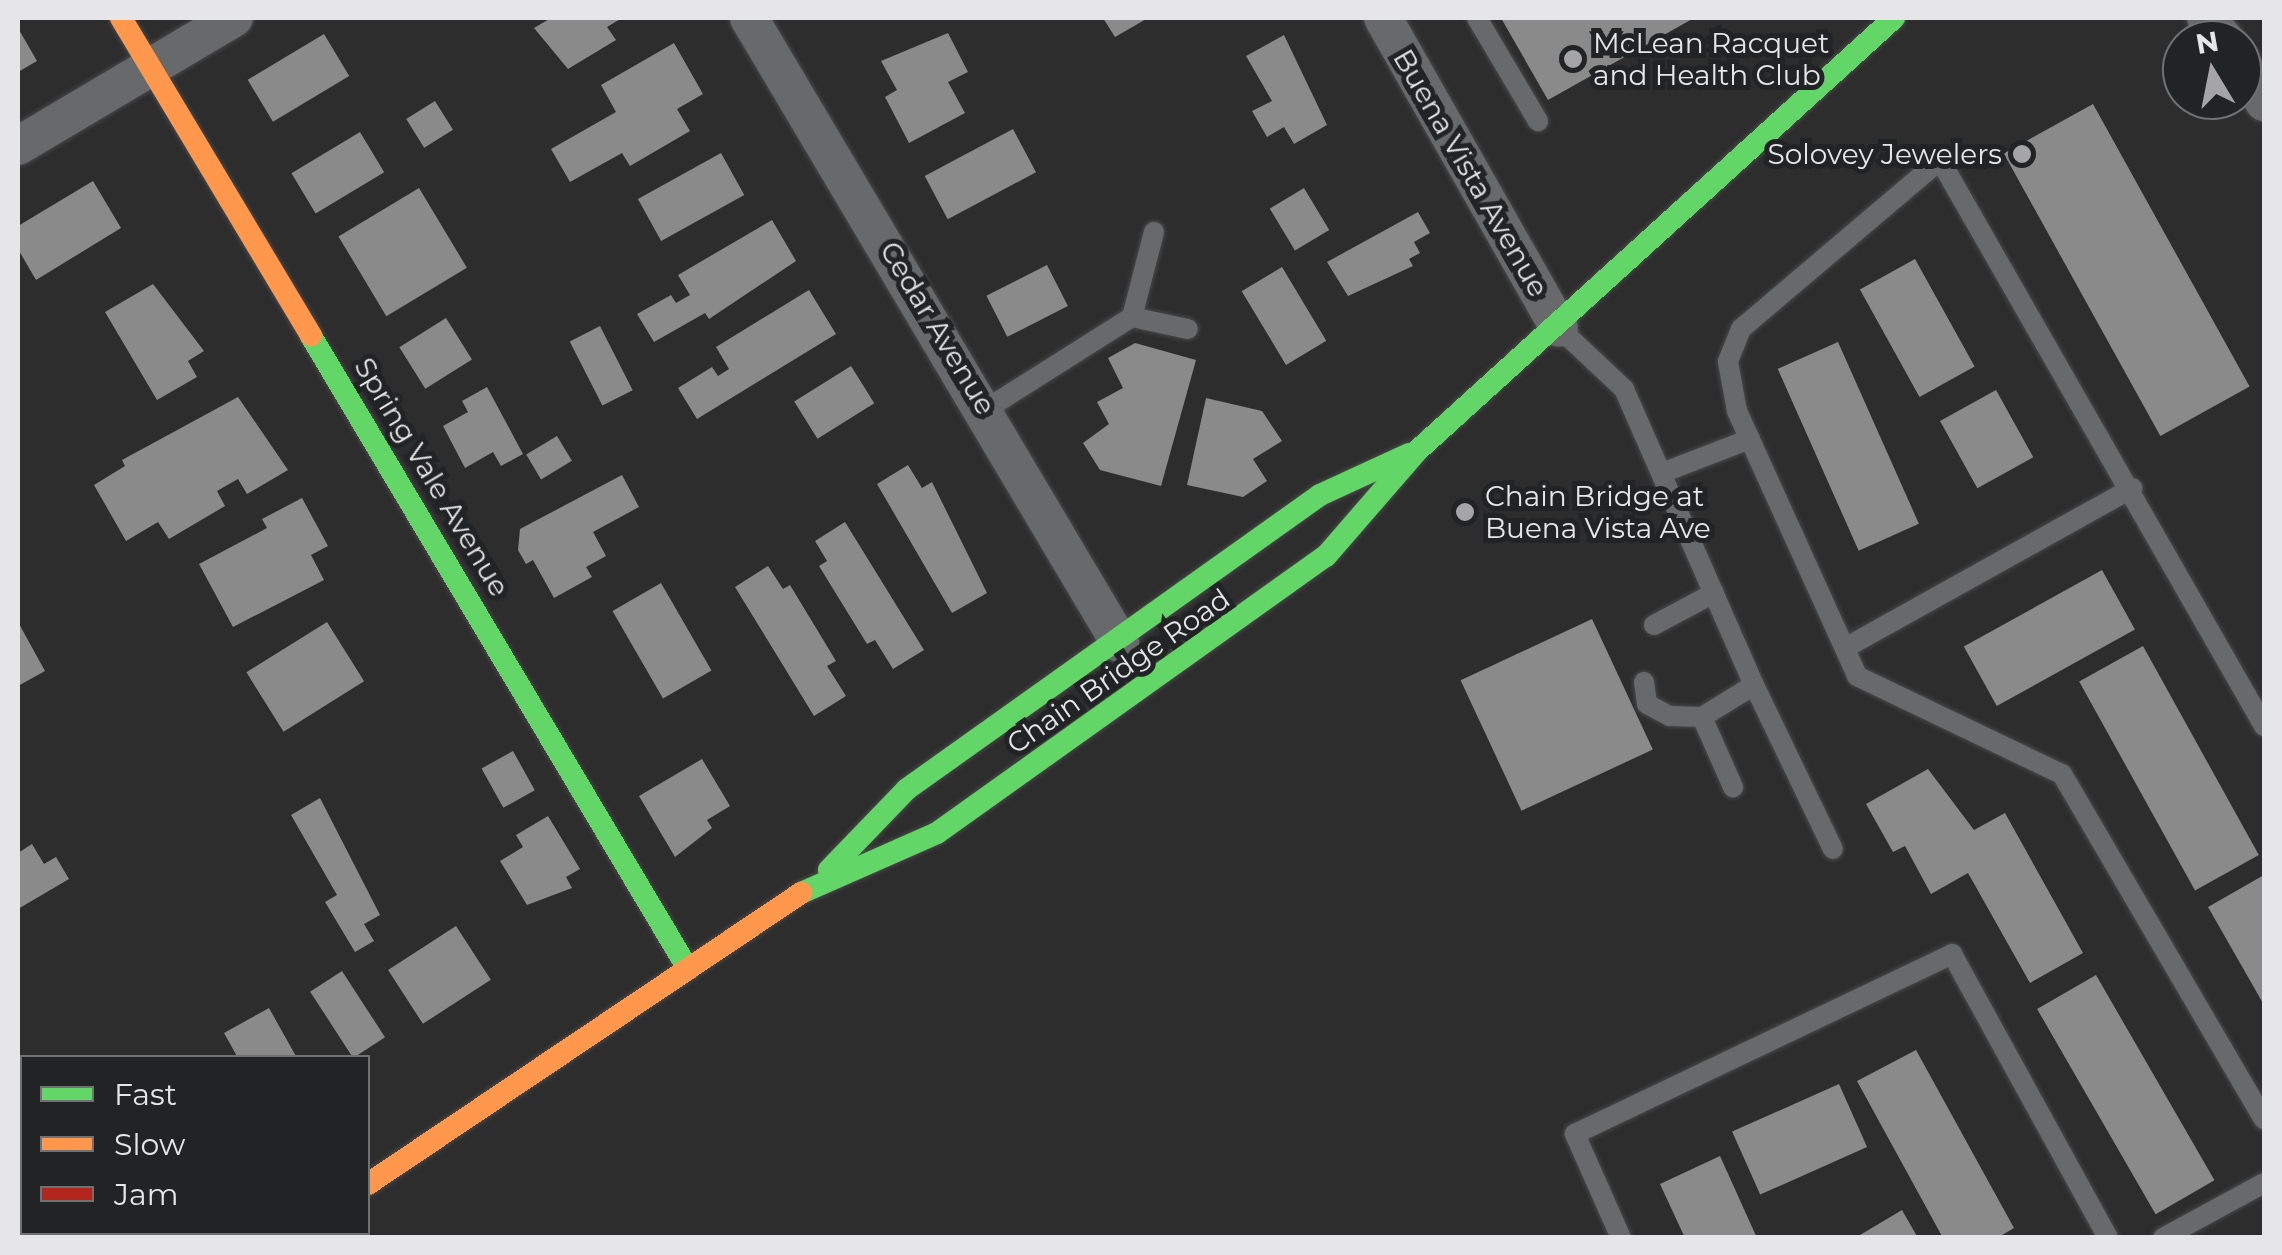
<!DOCTYPE html>
<html>
<head>
<meta charset="utf-8">
<style>
  body { margin:0 }
  #map { position:relative; width:2282px; height:1255px; overflow:hidden; background:#2d2d2e; font-family:Montserrat,sans-serif }
  div>[style] { position:absolute }
  [style*='--x'] { left:calc(var(--x)*1px); top:calc(var(--y)*1px); width:calc(var(--w)*1px); rotate:calc(var(--a)*1deg) }
  .building>* { inset:0; background:#8a8a8a; transform-origin:0 0 }
  .roads { filter:drop-shadow(0 0 2px #484849) drop-shadow(0 0 2px #484849) }
  .lane>* { height:20px; margin:-10px; padding:0 10px; transform-origin:10px; border-radius:10px; background:#68696a }
  .street>* { height:38px; margin:-19px; padding:0 19px; transform-origin:19px; border-radius:19px; background:#68696a }
  .fast>* { height:22px; margin:-11px; padding:0 11px; transform-origin:11px; border-radius:11px; background:#63d668 }
  .slow>* { height:22px; margin:-11px; padding:0 11px; transform-origin:11px; border-radius:11px; background:#ff974d }
  .jam>* { height:22px; margin:-11px; padding:0 11px; transform-origin:11px; border-radius:11px; background:#b3261e }
  .dots>* { width:28px; height:28px; translate:-50% -50%; box-sizing:border-box; border:5px solid #222325; border-radius:50% }
  span { translate:-50% -50%; white-space:nowrap; text-align:center; line-height:1.15; -webkit-text-stroke:10px #222325; paint-order:stroke }
  .poi-label { font-size:28px; color:#e6e6e8 }
  .left { translate:0 -50%; text-align:left }
  .right { translate:-100% -50%; text-align:right }
  .street-label { font-size:28px; color:#e6e6e8 }
  .frame { position:absolute; inset:0; border:20px solid #e6e6e8; pointer-events:none }
  .legend { position:absolute; left:20px; top:1055px; width:350px; height:180px; box-sizing:border-box; background:#222325; border:2px solid #707173; margin:0; padding:12px 18px; list-style:none; font-size:30px; color:#e6e6e8 }
  .legend li { display:flex; align-items:center; gap:20px; height:50px }
  .legend b { width:50px; border:2px solid #707173 }
  .north { position:absolute; left:2162px; top:20px; width:100px; height:100px; box-sizing:border-box; background:#222325; border:2px solid #707173; border-radius:50%; rotate:350deg; font-size:28px; font-weight:700; line-height:40px; text-align:center; color:#e6e6e8 }
  .north::after { content:''; display:block; margin:auto; width:35px; height:45px; background:#a5a5a7; clip-path:polygon(50% 0,100% 100%,50% 72%,0 100%) }
</style>
</head>
<body>
<div id="map">
  <div class="building">
    <div style="clip-path:polygon(551px 18px,622px 18px,607px 27px,616px 40px,568px 69px,534px 28px)"></div>
    <div style="clip-path:polygon(1103px 18px,1148px 18px,1115px 37px)"></div>
    <div style="clip-path:polygon(1501px 18px,1694px 18px,1548px 100px)"></div>
    <div style="clip-path:polygon(18px 28px,37px 61px,18px 72px)"></div>
    <div style="clip-path:polygon(948px 33px,968px 72px,948px 82px,965px 113px,909px 143px,885px 97px,897px 90px,881px 61px)"></div>
    <div style="left:324px;top:34px;width:49px;height:89px;rotate:59deg"></div>
    <div style="clip-path:polygon(1284px 35px,1327px 125px,1294px 144px,1284px 127px,1267px 137px,1252px 111px,1272px 101px,1246px 56px)"></div>
    <div style="clip-path:polygon(674px 43px,703px 94px,677px 109px,690px 131px,630px 166px,622px 153px,570px 182px,551px 149px,616px 112px,601px 85px)"></div>
    <div style="left:435px;top:101px;width:34px;height:34px;rotate:58deg"></div>
    <div style="left:2093px;top:104px;width:323px;height:102px;rotate:61deg"></div>
    <div style="left:1013px;top:129px;width:49px;height:100px;rotate:62deg"></div>
    <div style="left:360px;top:132px;width:47px;height:80px;rotate:59deg"></div>
    <div style="left:721px;top:153px;width:48px;height:95px;rotate:61deg"></div>
    <div style="clip-path:polygon(93px 181px,121px 228px,36px 280px,18px 249px,18px 226px)"></div>
    <div style="left:419px;top:188px;width:93px;height:94px;rotate:59deg"></div>
    <div style="left:1304px;top:188px;width:49px;height:40px;rotate:59deg"></div>
    <div style="clip-path:polygon(1418px 212px,1430px 233px,1414px 242px,1420px 253px,1409px 259px,1413px 266px,1348px 296px,1327px 262px)"></div>
    <div style="clip-path:polygon(772px 220px,796px 261px,709px 319px,705px 313px,654px 342px,637px 314px,671px 295px,676px 303px,690px 295px,678px 275px)"></div>
    <div style="left:1915px;top:259px;width:123px;height:63px;rotate:61deg"></div>
    <div style="left:1047px;top:265px;width:46px;height:68px;rotate:63deg"></div>
    <div style="left:1282px;top:267px;width:86px;height:47px;rotate:59deg"></div>
    <div style="clip-path:polygon(153px 284px,204px 351px,188px 361px,197px 377px,157px 400px,105px 312px)"></div>
    <div style="clip-path:polygon(809px 290px,836px 334px,697px 419px,678px 388px,712px 367px,718px 376px,729px 369px,716px 347px)"></div>
    <div style="left:446px;top:318px;width:49px;height:55px;rotate:58deg"></div>
    <div style="left:600px;top:326px;width:72px;height:34px;rotate:63deg"></div>
    <div style="left:1838px;top:342px;width:199px;height:66px;rotate:66deg"></div>
    <div style="clip-path:polygon(1135px 343px,1196px 360px,1161px 486px,1100px 470px,1083px 443px,1109px 424px,1097px 402px,1123px 388px,1108px 358px)"></div>
    <div style="left:851px;top:366px;width:44px;height:67px;rotate:58deg"></div>
    <div style="clip-path:polygon(487px 387px,523px 454px,501px 466px,493px 452px,465px 468px,443px 426px,468px 412px,462px 401px)"></div>
    <div style="left:1996px;top:390px;width:77px;height:64px;rotate:61deg"></div>
    <div style="clip-path:polygon(238px 397px,288px 470px,247px 494px,238px 479px,217px 491px,225px 506px,169px 539px,158px 522px,126px 541px,94px 485px,125px 466px,122px 460px)"></div>
    <div style="clip-path:polygon(1206px 398px,1262px 411px,1282px 441px,1253px 459px,1267px 481px,1243px 497px,1187px 485px)"></div>
    <div style="left:557px;top:436px;width:29px;height:36px;rotate:59deg"></div>
    <div style="clip-path:polygon(908px 465px,922px 488px,932px 482px,987px 593px,952px 613px,877px 484px)"></div>
    <div style="clip-path:polygon(622px 475px,639px 507px,593px 532px,606px 556px,586px 567px,592px 577px,554px 598px,533px 560px,526px 564px,518px 550px,520px 529px)"></div>
    <div style="clip-path:polygon(302px 498px,328px 546px,311px 555px,324px 580px,233px 627px,199px 564px,267px 528px,262px 519px)"></div>
    <div style="clip-path:polygon(845px 522px,924px 650px,893px 669px,875px 640px,867px 644px,819px 566px,827px 561px,815px 541px)"></div>
    <div style="clip-path:polygon(768px 566px,783px 589px,790px 585px,836px 661px,827px 666px,846px 696px,814px 716px,735px 587px)"></div>
    <div style="left:2102px;top:570px;width:68px;height:158px;rotate:61deg"></div>
    <div style="left:661px;top:583px;width:101px;height:56px;rotate:60deg"></div>
    <div style="left:1592px;top:619px;width:144px;height:145px;rotate:65deg"></div>
    <div style="clip-path:polygon(18px 622px,45px 671px,18px 686px)"></div>
    <div style="left:327px;top:622px;width:70px;height:95px;rotate:58deg"></div>
    <div style="left:2143px;top:646px;width:239px;height:73px;rotate:61deg"></div>
    <div style="left:513px;top:751px;width:45px;height:36px;rotate:61deg"></div>
    <div style="clip-path:polygon(702px 759px,730px 806px,707px 820px,712px 828px,675px 857px,639px 796px)"></div>
    <div style="clip-path:polygon(1928px 769px,1974px 830px,2005px 813px,2083px 953px,2030px 983px,1968px 873px,1931px 894px,1905px 846px,1893px 852px,1866px 804px)"></div>
    <div style="clip-path:polygon(320px 798px,380px 915px,364px 924px,374px 941px,355px 952px,325px 902px,337px 895px,291px 815px)"></div>
    <div style="clip-path:polygon(548px 816px,580px 869px,566px 877px,572px 888px,527px 905px,500px 861px,523px 847px,516px 835px)"></div>
    <div style="clip-path:polygon(32px 844px,44px 864px,56px 857px,69px 879px,18px 909px,18px 853px)"></div>
    <div style="clip-path:polygon(2264px 875px,2264px 1005px,2208px 907px)"></div>
    <div style="left:456px;top:926px;width:64px;height:81px;rotate:57deg"></div>
    <div style="left:342px;top:971px;width:79px;height:38px;rotate:57deg"></div>
    <div style="left:2096px;top:975px;width:237px;height:68px;rotate:60deg"></div>
    <div style="clip-path:polygon(269px 1008px,297px 1058px,238px 1058px,224px 1033px)"></div>
    <div style="clip-path:polygon(1916px 1050px,2014px 1228px,1997px 1238px,1943px 1238px,1857px 1081px)"></div>
    <div style="left:1839px;top:1084px;width:69px;height:117px;rotate:66deg"></div>
    <div style="clip-path:polygon(1720px 1156px,1757px 1238px,1685px 1238px,1660px 1184px)"></div>
    <div style="clip-path:polygon(1902px 1210px,1918px 1238px,1855px 1238px)"></div>
  </div>
  <div class="roads">
    <div class="lane">
      <div style="--x:1477;--y:18;--w:120;--a:59.4"></div>
      <div style="--x:1132;--y:317;--w:88;--a:-75.5"></div>
      <div style="--x:1559;--y:328;--w:89;--a:43.2"></div>
      <div style="--x:1624;--y:389;--w:323;--a:66.3"></div>
      <div style="--x:1754;--y:685;--w:61;--a:148.4"></div>
      <div style="--x:988;--y:408;--w:170;--a:-32.3"></div>
      <div style="--x:1132;--y:317;--w:57;--a:12.1"></div>
      <div style="--x:1667;--y:471;--w:89;--a:-21.1"></div>
      <div style="--x:1654;--y:625;--w:68;--a:-28.1"></div>
      <div style="--x:1845;--y:648;--w:329;--a:-29.1"></div>
      <div style="--x:1644;--y:682;--w:22;--a:82"></div>
      <div style="--x:1647;--y:704;--w:26;--a:28"></div>
      <div style="--x:1670;--y:716;--w:32;--a:2"></div>
      <div style="--x:1702;--y:717;--w:77;--a:66.1"></div>
      <div style="--x:1754;--y:685;--w:182;--a:64.3"></div>
      <div style="--x:2264;--y:726;--w:652;--a:-119.79"></div>
      <div style="--x:1940;--y:160;--w:261;--a:139.7"></div>
      <div style="--x:1741;--y:329;--w:35;--a:112"></div>
      <div style="--x:1728;--y:362;--w:50;--a:79.6"></div>
      <div style="--x:1737;--y:411;--w:291;--a:65.6"></div>
      <div style="--x:1857;--y:676;--w:227;--a:25.6"></div>
      <div style="--x:2062;--y:774;--w:400;--a:59.7"></div>
      <div style="--x:1621;--y:1238;--w:114;--a:-113.9"></div>
      <div style="--x:1575;--y:1134;--w:418;--a:-25.5"></div>
      <div style="--x:1952;--y:954;--w:324;--a:61.2"></div>
      <div style="--x:2163;--y:1238;--w:115;--a:-28.6"></div>
    </div>
    <div class="street">
      <div style="--x:749;--y:18;--w:727;--a:59.31"></div>
      <div style="--x:1383;--y:18;--w:356;--a:60.4"></div>
      <div style="--x:2206;--y:18;--w:29;--a:49"></div>
      <div style="--x:2242;--y:64;--w:44;--a:59.9"></div>
      <div style="--x:18;--y:146;--w:251;--a:-30.7"></div>
    </div>
    <div class="fast">
      <div style="--x:311;--y:336;--w:737;--a:59.22"></div>
      <div style="--x:829;--y:870;--w:112;--a:-46.1"></div>
      <div style="--x:907;--y:789;--w:507;--a:-35.45"></div>
      <div style="--x:1320;--y:495;--w:98;--a:-24.7"></div>
      <div style="--x:801;--y:893;--w:149;--a:-23.8"></div>
      <div style="--x:937;--y:833;--w:478;--a:-35.5"></div>
      <div style="--x:1326;--y:556;--w:139;--a:-49.1"></div>
      <div style="--x:1417;--y:451;--w:644;--a:-42.23"></div>
    </div>
    <div class="slow">
      <div style="--x:121;--y:18;--w:370;--a:59.1"></div>
      <div style="--x:368;--y:1184;--w:522;--a:-33.9"></div>
    </div>
    <div class="jam">
      <div style="--x:289;--y:1238;--w:9;--a:-41"></div>
    </div>
  </div>
  <div class="dots">
    <div style="left:1573px;top:59px;background:#a5a5a7"></div>
    <div style="left:2022px;top:154px;background:#a5a5a7"></div>
    <div style="left:1465px;top:512px;background:#a5a5a7"></div>
  </div>
  <div class="poi-label">
    <span class="left" style="left:1593px;top:59px">McLean Racquet<br>and Health Club</span>
    <span class="right" style="left:2002px;top:154px">Solovey Jewelers</span>
    <span class="left" style="left:1485px;top:512px">Chain Bridge at<br>Buena Vista Ave</span>
  </div>
  <div class="street-label">
    <span style="left:1471px;top:173px;rotate:60deg">Buena Vista Avenue</span>
    <span style="left:938px;top:328px;rotate:59deg">Cedar Avenue</span>
    <span style="left:432px;top:477px;rotate:59deg">Spring Vale Avenue</span>
    <span style="left:1118px;top:671px;rotate:-35deg">Chain Bridge Road</span>
  </div>
  <div class="frame"></div>
  <ul class="legend">
  <li><b style="height:12px;background:#63d668"></b>Fast</li>
  <li><b style="height:12px;background:#ff974d"></b>Slow</li>
  <li><b style="height:12px;background:#b3261e"></b>Jam</li>
  </ul>
  <div class="north">N</div>
</div>
</body>
</html>
